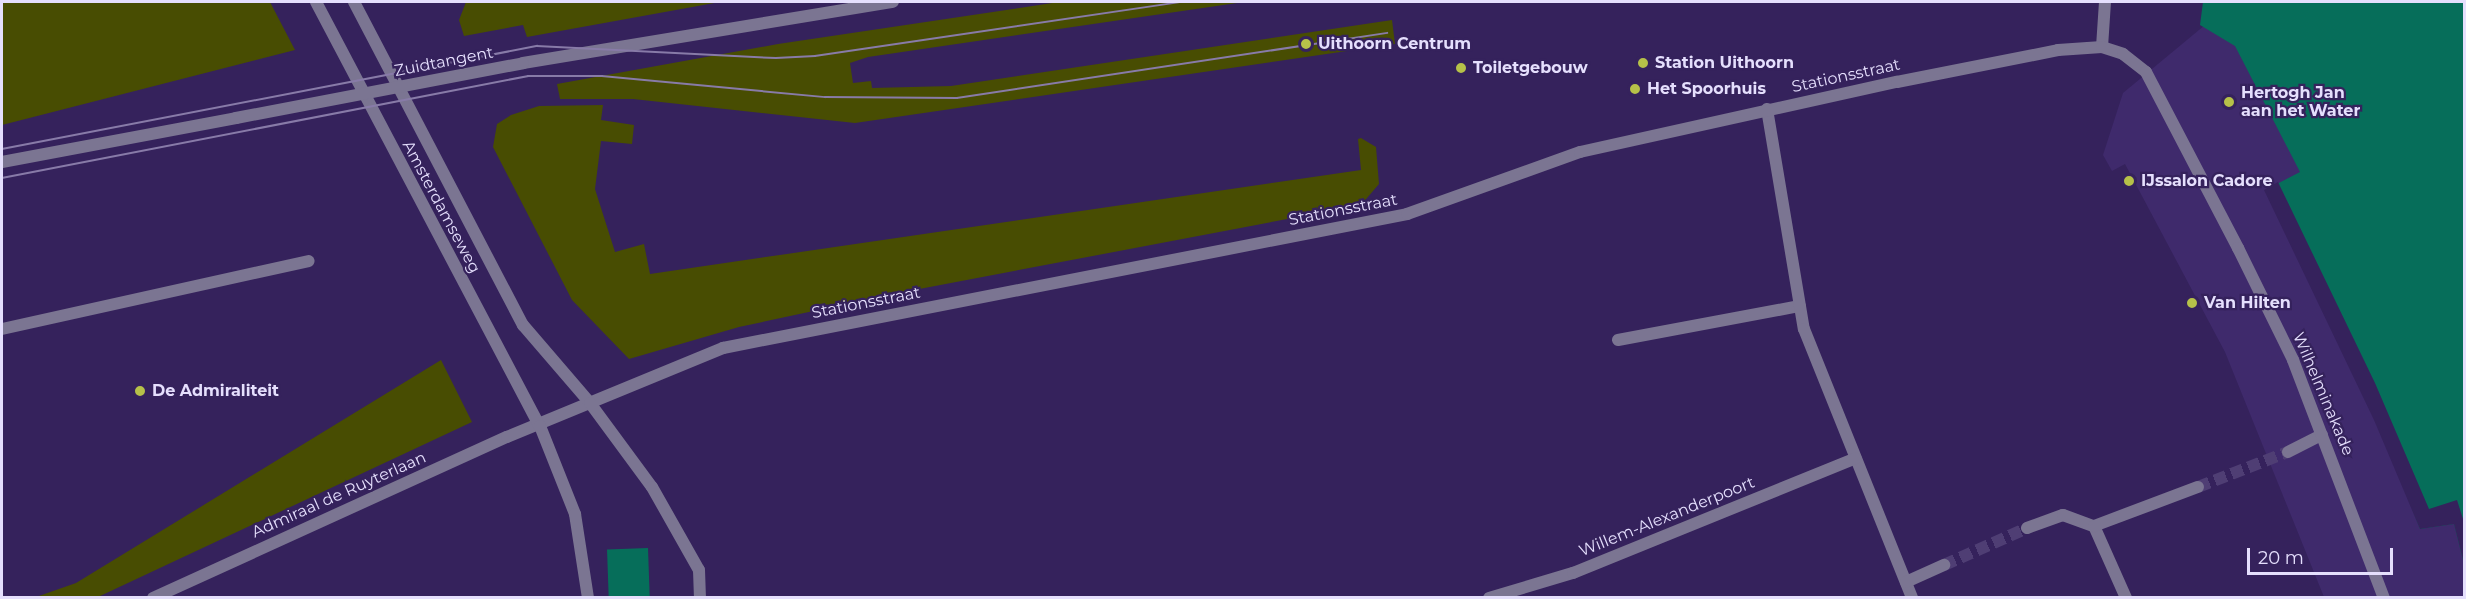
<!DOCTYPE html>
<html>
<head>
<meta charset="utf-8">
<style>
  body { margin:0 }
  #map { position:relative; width:2466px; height:599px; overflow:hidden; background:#35225c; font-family:Montserrat,sans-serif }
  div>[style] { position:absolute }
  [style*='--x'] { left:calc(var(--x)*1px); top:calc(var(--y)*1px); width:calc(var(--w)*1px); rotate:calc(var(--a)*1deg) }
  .built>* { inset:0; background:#3f2a6c }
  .green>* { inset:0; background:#484d02 }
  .water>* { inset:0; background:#066e5a; transform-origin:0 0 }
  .pier>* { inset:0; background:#35225c }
  .minor-tunnel>* { height:12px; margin-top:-6px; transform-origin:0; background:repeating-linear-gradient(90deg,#4f3e74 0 12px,transparent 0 18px) }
  .service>* { height:12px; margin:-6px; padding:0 6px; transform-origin:6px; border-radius:6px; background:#7b7592 }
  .minor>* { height:12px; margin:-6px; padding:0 6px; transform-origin:6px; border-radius:6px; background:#7b7592 }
  .tertiary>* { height:12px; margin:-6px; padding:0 6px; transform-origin:6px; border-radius:6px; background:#7b7592 }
  .tram>* { height:1.5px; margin:-0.75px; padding:0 0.75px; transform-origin:0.75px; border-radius:0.75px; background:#887ba8 }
  .service-bridge>* { height:12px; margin:-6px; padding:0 6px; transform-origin:6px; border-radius:6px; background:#7b7592 }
  .dots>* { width:16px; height:16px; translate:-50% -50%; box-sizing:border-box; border:3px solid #35225c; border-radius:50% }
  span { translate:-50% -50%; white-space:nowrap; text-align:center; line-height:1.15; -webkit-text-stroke:4.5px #35225c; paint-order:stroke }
  .poi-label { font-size:16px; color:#e5dffd; font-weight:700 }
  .left { translate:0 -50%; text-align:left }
  .street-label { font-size:16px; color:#e5dffd }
  .frame { position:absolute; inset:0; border:3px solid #e5dffd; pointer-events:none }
  .scale { position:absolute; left:2247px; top:548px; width:146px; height:27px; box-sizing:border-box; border:3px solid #e5dffd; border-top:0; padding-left:8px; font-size:18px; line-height:21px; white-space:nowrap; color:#e5dffd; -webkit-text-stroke:4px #35225c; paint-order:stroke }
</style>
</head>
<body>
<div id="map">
  <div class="built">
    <div style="clip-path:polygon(2205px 25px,2238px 42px,2305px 172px,2457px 518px,2464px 551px,2464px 597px,2324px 597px,2225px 352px,2125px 164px,2112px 171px,2103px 155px,2123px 93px)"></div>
  </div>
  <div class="green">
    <div style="clip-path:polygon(2px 2px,270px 2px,295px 50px,2px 125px)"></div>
    <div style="clip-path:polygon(466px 2px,720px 2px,527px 37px,523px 25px,464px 36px,459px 20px)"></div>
    <div style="clip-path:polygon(1059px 2px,1244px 2px,868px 57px,850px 63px,853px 83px,871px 81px,872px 88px,951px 86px,1392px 20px,1395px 44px,855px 123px,633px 99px,560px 99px,557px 84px,778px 44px)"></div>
    <div style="clip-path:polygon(603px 105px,601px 120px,634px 125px,632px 144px,601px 141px,595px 189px,615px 252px,644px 244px,650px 274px,1361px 170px,1358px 139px,1361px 138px,1376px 147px,1379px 184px,1361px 205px,893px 294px,739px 327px,629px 359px,572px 300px,493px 147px,497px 124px,511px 115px,539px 106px)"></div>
    <div style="clip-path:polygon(441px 360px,472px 422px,98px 597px,36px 597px,76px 583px)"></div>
  </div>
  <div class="water">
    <div style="clip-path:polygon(2203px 2px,2464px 2px,2464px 564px,2454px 524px,2420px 529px,2377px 418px,2267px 189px,2300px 172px,2235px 46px,2200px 25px)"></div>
    <div style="left:648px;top:548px;width:49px;height:41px;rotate:88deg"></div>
  </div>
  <div class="pier">
    <div style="clip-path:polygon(2278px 182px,2375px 383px,2429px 509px,2457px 500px,2464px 522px,2464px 564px,2454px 524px,2420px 529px,2374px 420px,2264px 190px)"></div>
  </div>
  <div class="minor-tunnel">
    <div style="--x:2198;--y:487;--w:97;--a:-21.3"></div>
    <div style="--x:1944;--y:565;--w:91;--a:-24"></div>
  </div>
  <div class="service">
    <div style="--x:523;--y:63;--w:375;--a:-9.4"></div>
    <div style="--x:2;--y:162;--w:238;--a:-10.6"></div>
    <div style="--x:2;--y:329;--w:314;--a:-12.5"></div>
    <div style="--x:1618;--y:340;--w:185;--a:-10.6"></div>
  </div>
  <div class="minor">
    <div style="--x:2102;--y:47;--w:45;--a:-86.2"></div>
    <div style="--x:1767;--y:109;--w:223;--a:80.5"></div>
    <div style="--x:1804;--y:329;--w:290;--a:68.1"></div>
    <div style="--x:2288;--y:452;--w:38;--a:-27"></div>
    <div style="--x:2094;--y:526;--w:79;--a:66"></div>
    <div style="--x:2027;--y:528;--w:38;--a:-20"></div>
    <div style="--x:2063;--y:515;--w:33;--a:20"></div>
    <div style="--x:2094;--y:526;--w:111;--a:-20.6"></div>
    <div style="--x:1906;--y:582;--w:42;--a:-24.1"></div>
    <div style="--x:153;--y:598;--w:389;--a:-24.5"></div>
    <div style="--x:507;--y:437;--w:234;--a:-22.4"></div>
    <div style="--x:723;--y:348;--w:697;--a:-11.08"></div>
    <div style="--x:1407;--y:214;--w:184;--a:-19.7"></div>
    <div style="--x:1580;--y:152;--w:325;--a:-12.5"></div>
    <div style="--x:1897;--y:82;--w:164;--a:-11.2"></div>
    <div style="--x:2058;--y:50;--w:44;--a:-3.9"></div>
    <div style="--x:2102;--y:47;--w:22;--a:18"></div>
    <div style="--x:2123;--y:54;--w:29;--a:38"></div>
    <div style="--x:2146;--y:72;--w:199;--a:62.4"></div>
    <div style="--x:2238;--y:248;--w:125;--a:63.8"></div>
    <div style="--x:2293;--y:360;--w:255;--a:69.1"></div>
    <div style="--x:1489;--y:598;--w:88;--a:-16.6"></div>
    <div style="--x:1573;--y:573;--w:305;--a:-22.1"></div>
  </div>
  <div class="tertiary">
    <div style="--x:316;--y:2;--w:480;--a:62.2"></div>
    <div style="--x:540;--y:426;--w:95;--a:68.3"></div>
    <div style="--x:575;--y:514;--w:85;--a:81.2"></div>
    <div style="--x:354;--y:2;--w:365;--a:62.4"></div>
    <div style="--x:523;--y:325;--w:103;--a:49.3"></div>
    <div style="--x:590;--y:403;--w:104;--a:53.6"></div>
    <div style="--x:652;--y:487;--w:95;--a:60.5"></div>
    <div style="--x:699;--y:570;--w:28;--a:88"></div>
  </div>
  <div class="tram">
    <div style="--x:2;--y:149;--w:545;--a:-10.9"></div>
    <div style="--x:537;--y:46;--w:239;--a:2.9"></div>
    <div style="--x:776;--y:58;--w:39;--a:-3"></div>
    <div style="--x:815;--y:56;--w:370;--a:-8.4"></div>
    <div style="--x:2;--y:178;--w:536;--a:-10.97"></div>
    <div style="--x:528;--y:76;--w:74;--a:0"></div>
    <div style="--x:602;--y:76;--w:224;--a:5.4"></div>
    <div style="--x:825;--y:97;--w:132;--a:0.4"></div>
    <div style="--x:957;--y:98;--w:435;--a:-8.6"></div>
  </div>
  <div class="service-bridge">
    <div style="--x:236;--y:118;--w:292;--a:-10.8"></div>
  </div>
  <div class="dots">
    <div style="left:1306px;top:44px;background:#b6c149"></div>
    <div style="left:1643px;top:63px;background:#b6c149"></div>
    <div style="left:1461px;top:68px;background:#b6c149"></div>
    <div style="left:1635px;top:89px;background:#b6c149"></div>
    <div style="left:2229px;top:102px;background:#b6c149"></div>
    <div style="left:2129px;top:181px;background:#b6c149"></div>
    <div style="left:2192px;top:303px;background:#b6c149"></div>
    <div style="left:140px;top:391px;background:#b6c149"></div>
  </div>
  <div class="poi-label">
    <span class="left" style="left:1318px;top:44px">Uithoorn Centrum</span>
    <span class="left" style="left:1655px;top:63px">Station Uithoorn</span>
    <span class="left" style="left:1473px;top:68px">Toiletgebouw</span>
    <span class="left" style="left:1647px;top:89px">Het Spoorhuis</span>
    <span class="left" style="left:2241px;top:102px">Hertogh Jan<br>aan het Water</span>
    <span class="left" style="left:2141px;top:181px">IJssalon Cadore</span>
    <span class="left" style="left:2204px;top:303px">Van Hilten</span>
    <span class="left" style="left:152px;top:391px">De Admiraliteit</span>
  </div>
  <div class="street-label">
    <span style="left:444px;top:62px;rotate:-11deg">Zuidtangent</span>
    <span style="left:1846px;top:76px;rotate:-12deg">Stationsstraat</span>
    <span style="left:441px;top:207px;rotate:62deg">Amsterdamseweg</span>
    <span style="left:1343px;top:210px;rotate:-11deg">Stationsstraat</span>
    <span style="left:866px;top:303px;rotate:-11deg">Stationsstraat</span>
    <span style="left:2323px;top:394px;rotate:67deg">Wilhelminakade</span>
    <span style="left:339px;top:495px;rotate:-24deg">Admiraal de Ruyterlaan</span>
    <span style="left:1667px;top:517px;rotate:-22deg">Willem-Alexanderpoort</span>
  </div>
  <div class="frame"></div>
  <div class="scale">20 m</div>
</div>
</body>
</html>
